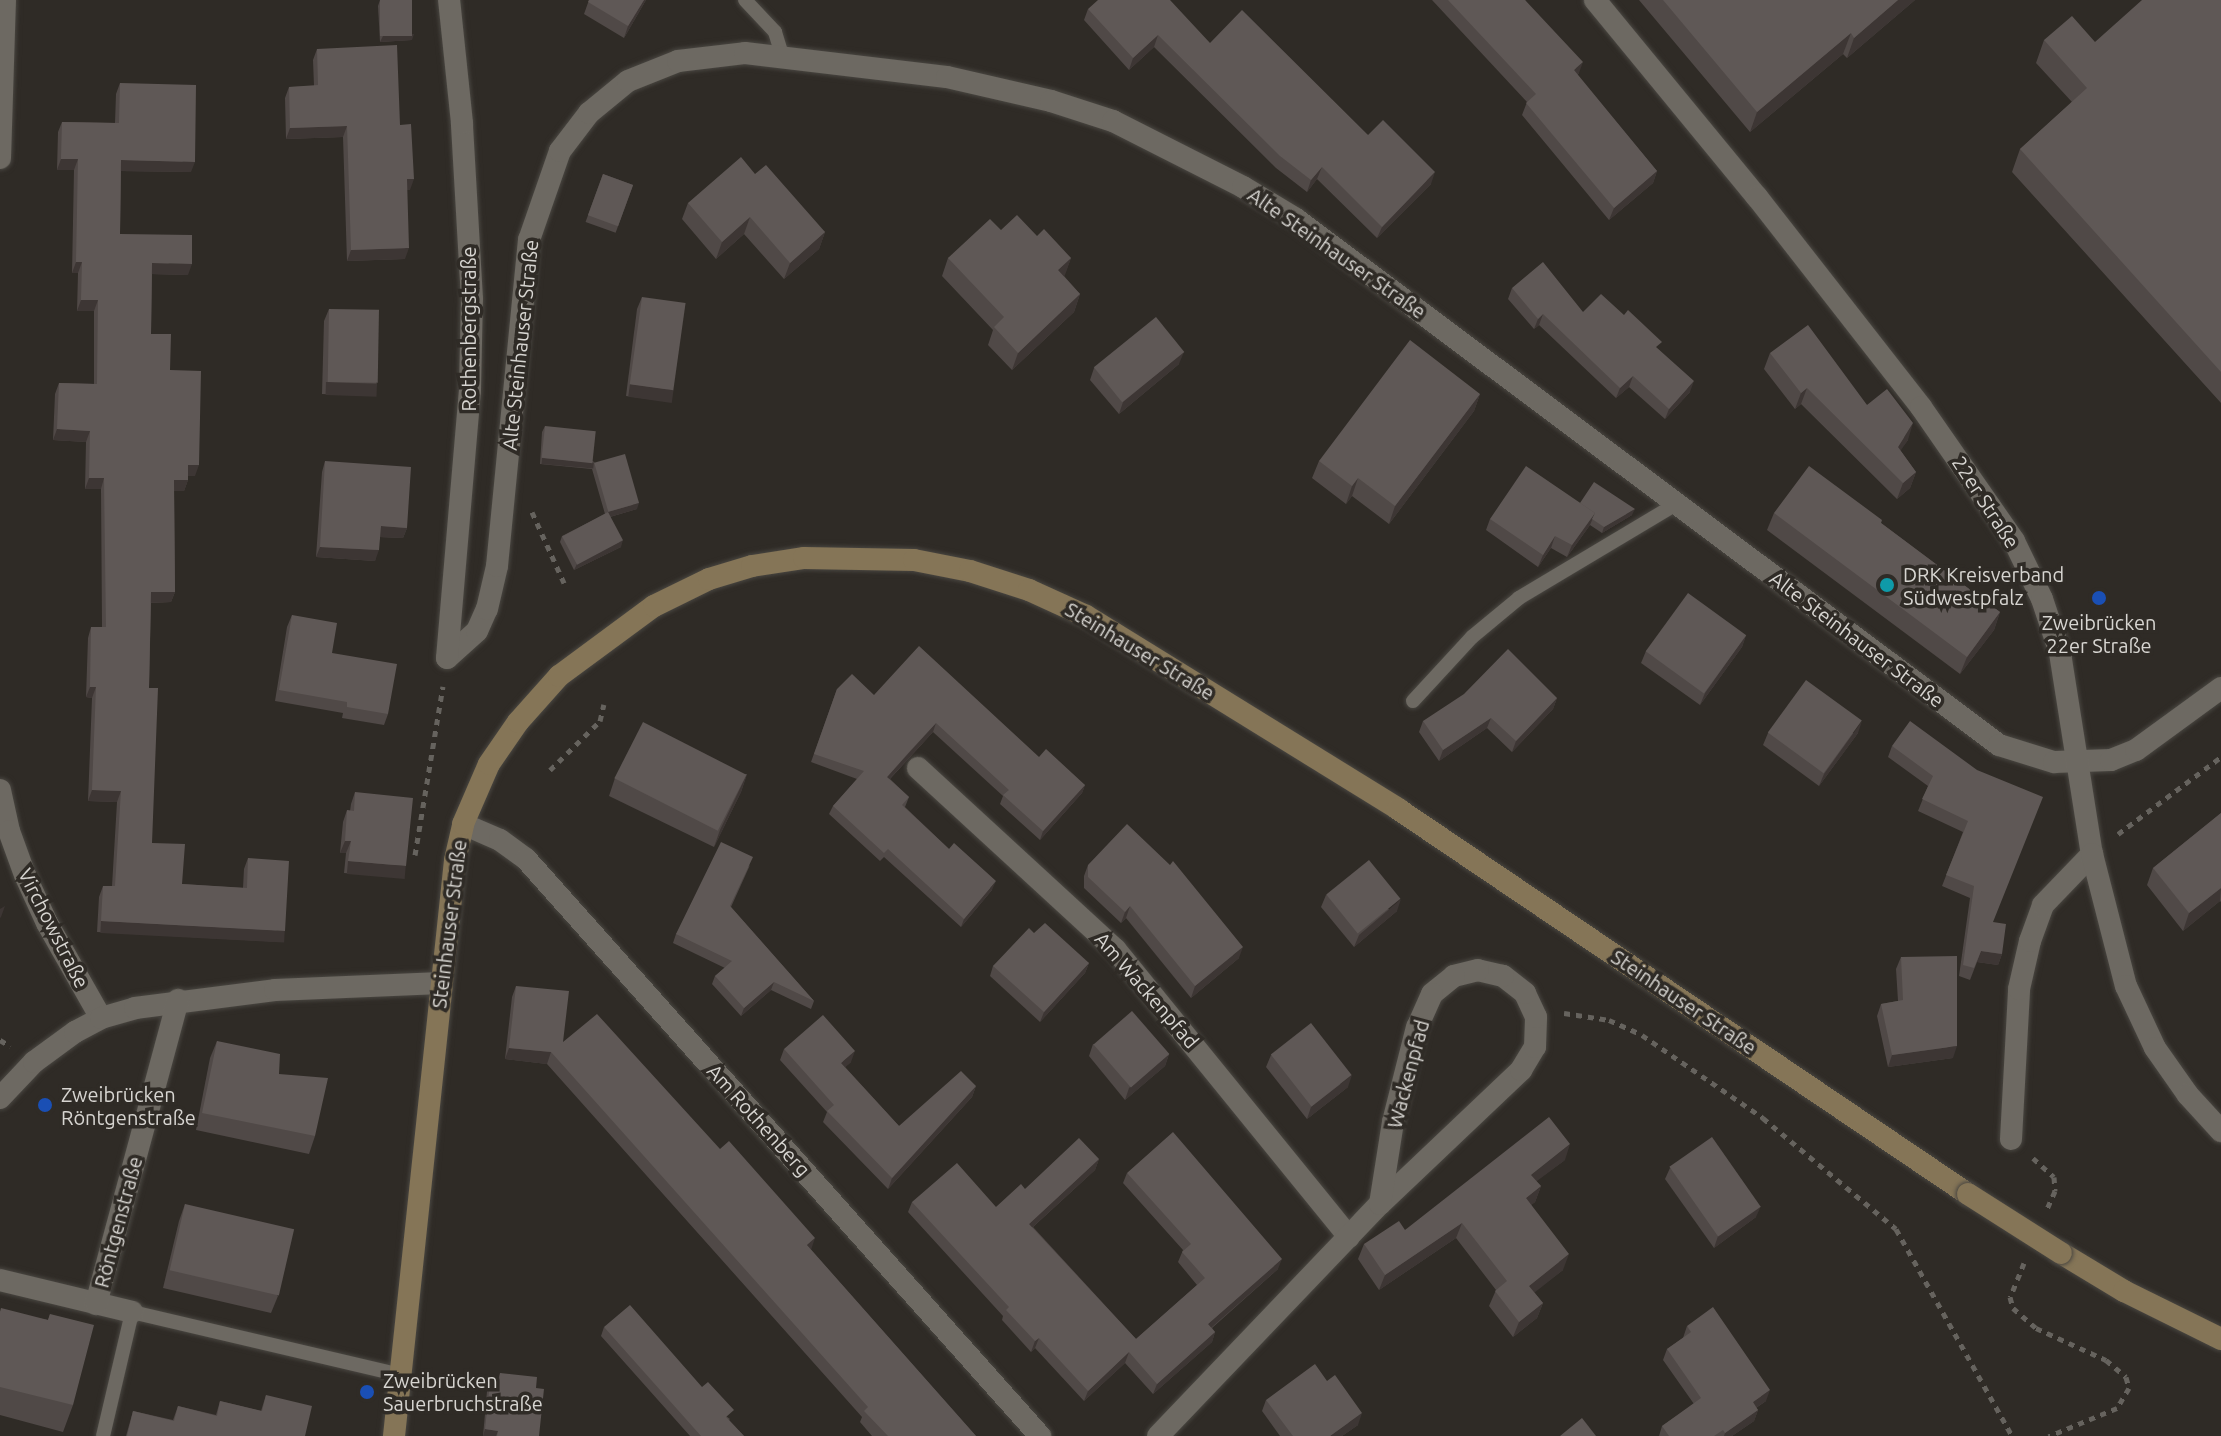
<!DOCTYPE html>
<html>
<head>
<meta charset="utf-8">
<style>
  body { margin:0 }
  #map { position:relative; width:2221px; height:1436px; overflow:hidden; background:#2f2b26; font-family:Ubuntu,sans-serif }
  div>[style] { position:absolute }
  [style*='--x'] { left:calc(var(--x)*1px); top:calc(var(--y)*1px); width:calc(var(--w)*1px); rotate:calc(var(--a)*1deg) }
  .path>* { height:5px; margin-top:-2.5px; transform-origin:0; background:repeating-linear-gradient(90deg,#66635e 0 6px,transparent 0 12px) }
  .roads { filter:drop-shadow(0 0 2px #494641) drop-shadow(0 0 2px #494641) }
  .service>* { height:14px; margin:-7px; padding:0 7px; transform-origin:7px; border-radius:7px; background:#6d6962 }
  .minor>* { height:22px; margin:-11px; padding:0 11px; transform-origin:11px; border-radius:11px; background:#6d6962 }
  .tertiary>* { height:22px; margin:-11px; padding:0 11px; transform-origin:11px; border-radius:11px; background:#6d6962 }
  .secondary>* { height:22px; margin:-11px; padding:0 11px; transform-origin:11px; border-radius:11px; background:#857557 }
  .bridges { filter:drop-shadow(0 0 2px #494641) drop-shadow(0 0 2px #494641) }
  .secondary-bridge>* { height:22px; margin:-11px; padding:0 11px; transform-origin:11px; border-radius:11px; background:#857557 }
  .wall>* { inset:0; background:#504947; transform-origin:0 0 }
  .shaded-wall>* { inset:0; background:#3d3634; transform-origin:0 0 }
  .building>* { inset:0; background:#5f5856; transform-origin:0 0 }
  .dots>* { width:22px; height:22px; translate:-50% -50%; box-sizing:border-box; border:4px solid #2f2b26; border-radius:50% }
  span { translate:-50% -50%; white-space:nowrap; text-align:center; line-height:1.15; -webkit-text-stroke:7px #2f2b26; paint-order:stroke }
  .street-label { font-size:20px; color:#d7d5d1 }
  .poi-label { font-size:20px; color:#d7d5d1 }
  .left { translate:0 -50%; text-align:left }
</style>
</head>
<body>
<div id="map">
  <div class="path">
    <div style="--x:532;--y:512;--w:78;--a:65.7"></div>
    <div style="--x:550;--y:770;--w:70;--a:-44.4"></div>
    <div style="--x:600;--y:721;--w:17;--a:-77"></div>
    <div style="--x:2118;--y:834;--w:129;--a:-36.8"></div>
    <div style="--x:415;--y:855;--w:171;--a:-80.6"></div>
    <div style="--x:1564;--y:1013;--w:46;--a:8.8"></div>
    <div style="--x:1609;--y:1020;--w:36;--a:24"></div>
    <div style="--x:1642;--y:1035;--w:147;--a:34.4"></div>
    <div style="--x:1763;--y:1118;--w:173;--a:39.8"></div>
    <div style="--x:1896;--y:1229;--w:237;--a:60.7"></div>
    <div style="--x:0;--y:1040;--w:12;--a:31"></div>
    <div style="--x:2033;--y:1158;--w:28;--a:42"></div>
    <div style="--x:2054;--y:1177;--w:14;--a:86"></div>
    <div style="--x:2055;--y:1191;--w:20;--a:114"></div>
    <div style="--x:2024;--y:1263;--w:37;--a:112"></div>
    <div style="--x:2010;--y:1297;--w:11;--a:75"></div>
    <div style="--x:2013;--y:1308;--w:30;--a:41"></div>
    <div style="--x:2036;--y:1328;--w:77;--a:24.6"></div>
    <div style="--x:2106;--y:1360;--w:26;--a:40"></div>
    <div style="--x:2126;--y:1377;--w:11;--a:75"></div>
    <div style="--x:2129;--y:1388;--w:23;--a:121"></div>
    <div style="--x:2117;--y:1408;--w:74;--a:157.6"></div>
  </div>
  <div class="roads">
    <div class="service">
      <div style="--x:745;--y:0;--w:44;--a:46.8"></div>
      <div style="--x:775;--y:32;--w:24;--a:73"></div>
      <div style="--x:1413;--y:701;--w:87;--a:-47.3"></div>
      <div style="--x:1472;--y:637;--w:61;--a:-39.7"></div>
      <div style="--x:1519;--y:598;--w:183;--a:-30.9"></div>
      <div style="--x:103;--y:1436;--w:127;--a:-76.8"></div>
      <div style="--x:132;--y:1312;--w:276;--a:13.2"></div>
    </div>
    <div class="minor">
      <div style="--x:0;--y:158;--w:158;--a:-88.2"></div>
      <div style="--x:447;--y:658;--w:40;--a:-42"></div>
      <div style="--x:477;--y:631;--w:24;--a:-66"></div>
      <div style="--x:487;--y:609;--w:44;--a:-76.9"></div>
      <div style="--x:497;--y:566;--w:328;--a:-84.4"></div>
      <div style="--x:529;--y:240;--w:94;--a:-70.8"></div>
      <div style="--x:560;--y:151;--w:48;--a:-52.7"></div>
      <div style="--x:589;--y:113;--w:50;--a:-39.4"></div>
      <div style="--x:628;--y:81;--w:54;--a:-21.8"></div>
      <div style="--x:678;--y:61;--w:67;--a:-6.8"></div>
      <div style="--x:745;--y:53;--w:203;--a:6.8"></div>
      <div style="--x:947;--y:77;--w:107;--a:13"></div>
      <div style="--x:1051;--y:101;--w:65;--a:17.9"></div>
      <div style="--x:1113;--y:121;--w:146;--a:26.9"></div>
      <div style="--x:1243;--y:187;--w:62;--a:31.1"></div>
      <div style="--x:1296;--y:219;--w:878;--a:36.8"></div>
      <div style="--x:1999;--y:745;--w:58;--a:17.2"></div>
      <div style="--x:2054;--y:762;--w:57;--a:-2"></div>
      <div style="--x:2111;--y:760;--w:27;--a:-22"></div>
      <div style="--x:2136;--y:750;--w:105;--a:-36.1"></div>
      <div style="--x:447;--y:658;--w:268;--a:-85.1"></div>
      <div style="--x:470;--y:391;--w:92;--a:-88.8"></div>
      <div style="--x:472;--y:299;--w:176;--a:-93.3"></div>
      <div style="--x:462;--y:123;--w:124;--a:-96"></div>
      <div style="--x:918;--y:768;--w:268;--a:42.6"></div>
      <div style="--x:1115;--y:949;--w:371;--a:50.9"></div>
      <div style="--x:0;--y:790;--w:42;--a:77.6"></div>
      <div style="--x:9;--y:831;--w:47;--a:70"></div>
      <div style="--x:25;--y:875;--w:53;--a:65.4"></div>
      <div style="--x:47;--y:923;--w:109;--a:60.4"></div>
      <div style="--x:463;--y:824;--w:40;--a:23.4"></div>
      <div style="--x:500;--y:840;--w:32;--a:36"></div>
      <div style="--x:526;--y:859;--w:773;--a:48.3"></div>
      <div style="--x:0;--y:1098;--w:50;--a:-46.6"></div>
      <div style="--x:34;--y:1062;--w:51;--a:-36.2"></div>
      <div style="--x:75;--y:1032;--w:30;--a:-28"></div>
      <div style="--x:101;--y:1018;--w:35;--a:-16"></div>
      <div style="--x:135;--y:1008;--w:141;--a:-7.3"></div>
      <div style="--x:275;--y:990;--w:166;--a:-2.4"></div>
      <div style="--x:2011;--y:1139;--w:150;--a:-86.9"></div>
      <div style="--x:2019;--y:989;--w:49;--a:-77.1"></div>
      <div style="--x:2030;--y:941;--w:38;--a:-70"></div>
      <div style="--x:2043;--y:905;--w:71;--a:-46.1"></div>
      <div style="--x:0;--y:1280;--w:136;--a:13.6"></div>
      <div style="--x:96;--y:1304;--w:315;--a:-74.9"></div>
      <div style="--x:1158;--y:1436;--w:321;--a:-46.3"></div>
      <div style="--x:1380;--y:1204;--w:195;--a:-43.5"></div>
      <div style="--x:1521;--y:1070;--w:27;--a:-59"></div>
      <div style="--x:1535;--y:1047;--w:30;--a:-88"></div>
      <div style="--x:1536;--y:1017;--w:26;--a:-115"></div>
      <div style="--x:1525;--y:993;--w:28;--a:-142"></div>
      <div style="--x:1503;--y:976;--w:26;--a:-167"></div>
      <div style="--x:1478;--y:970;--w:25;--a:166"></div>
      <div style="--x:1454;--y:976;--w:28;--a:141"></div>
      <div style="--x:1432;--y:994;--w:36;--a:114"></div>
      <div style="--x:1417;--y:1027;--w:98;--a:104.2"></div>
      <div style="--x:1393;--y:1122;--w:83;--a:99"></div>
    </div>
    <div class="tertiary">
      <div style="--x:1595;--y:0;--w:255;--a:50.6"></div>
      <div style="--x:1757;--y:197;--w:266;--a:52"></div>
      <div style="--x:1921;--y:407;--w:163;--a:55.2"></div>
      <div style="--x:2014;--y:541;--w:64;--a:64.2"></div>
      <div style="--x:2042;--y:599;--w:57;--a:71.6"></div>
      <div style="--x:2060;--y:653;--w:204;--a:81"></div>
      <div style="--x:2092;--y:854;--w:136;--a:75.6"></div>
      <div style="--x:2126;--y:986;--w:68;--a:64.9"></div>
      <div style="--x:2155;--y:1048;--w:57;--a:54.9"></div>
      <div style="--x:2188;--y:1095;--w:49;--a:47.5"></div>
    </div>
    <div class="secondary">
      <div style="--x:2061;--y:1253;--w:74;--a:31.1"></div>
      <div style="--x:2124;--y:1291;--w:108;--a:26.3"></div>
      <div style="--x:394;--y:1436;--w:579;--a:-83.95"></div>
      <div style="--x:455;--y:860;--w:37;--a:-77"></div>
      <div style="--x:463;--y:824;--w:65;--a:-66.6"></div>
      <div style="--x:489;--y:764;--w:51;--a:-55.4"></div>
      <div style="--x:518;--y:722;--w:62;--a:-48.3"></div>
      <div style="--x:559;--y:676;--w:118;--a:-36.4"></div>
      <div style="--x:654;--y:606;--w:61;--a:-26.1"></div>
      <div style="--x:709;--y:579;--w:45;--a:-16.8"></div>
      <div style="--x:752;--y:566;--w:53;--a:-8.7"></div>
      <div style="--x:804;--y:558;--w:110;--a:1"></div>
      <div style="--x:914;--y:560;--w:57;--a:11.1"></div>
      <div style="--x:970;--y:571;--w:62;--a:17.9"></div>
      <div style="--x:1029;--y:590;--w:63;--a:24.5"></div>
      <div style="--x:1086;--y:616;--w:367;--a:31.7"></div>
      <div style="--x:1398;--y:809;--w:688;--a:34.04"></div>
    </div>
  </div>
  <div class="bridges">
    <div class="secondary-bridge">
      <div style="--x:1968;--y:1194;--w:110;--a:32.4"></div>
    </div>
  </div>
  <div class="wall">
    <div style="clip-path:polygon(380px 0,412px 40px,380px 42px,378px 6px)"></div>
    <div style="clip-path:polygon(589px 0,646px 0,624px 38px,584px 14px)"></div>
    <div style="clip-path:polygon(1432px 0,1525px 0,1579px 73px,1577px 75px,1657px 171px,1653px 183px,1609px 220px,1522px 115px,1527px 102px)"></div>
    <div style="clip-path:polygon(1639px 0,1915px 0,1847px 58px,1843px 54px,1750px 132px)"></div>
    <div style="clip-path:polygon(2221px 0,2221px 403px,2012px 172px,2020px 149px,2072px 102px,2036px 63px,2044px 40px,2095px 42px)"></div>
    <div style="clip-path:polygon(1088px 9px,1210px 43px,1368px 135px,1431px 184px,1377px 238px,1317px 179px,1307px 192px,1276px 168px,1154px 47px,1129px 70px,1084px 20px)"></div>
    <div style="clip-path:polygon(317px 49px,400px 125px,410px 190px,407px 190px,405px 259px,347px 261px,343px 137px,286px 139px,285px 98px,289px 87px,314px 86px,313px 60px)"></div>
    <div style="clip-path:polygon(120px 83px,191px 172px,121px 171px,120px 234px,188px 275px,152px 274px,151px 334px,170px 370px,195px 476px,188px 476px,188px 480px,184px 491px,174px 491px,175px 592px,171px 602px,151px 603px,149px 688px,152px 843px,182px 884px,243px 888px,244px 869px,248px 858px,281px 942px,97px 932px,99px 897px,103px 886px,112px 886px,117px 802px,88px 801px,92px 698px,86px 697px,88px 638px,91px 627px,102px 627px,101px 489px,85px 489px,86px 442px,53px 440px,55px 394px,59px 383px,94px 384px,94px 311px,77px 311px,78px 273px,72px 273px,74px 170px,57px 170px,58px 132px,62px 122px,115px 123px,116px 94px)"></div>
    <div style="left:603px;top:174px;width:32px;height:51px;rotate:20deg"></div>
    <div style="clip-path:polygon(755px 174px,825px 232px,819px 249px,784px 279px,744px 234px,716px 259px,682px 219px,688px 203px)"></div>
    <div style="clip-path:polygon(1001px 230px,1037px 236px,1071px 258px,1064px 276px,1080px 294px,1074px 312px,1012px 370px,988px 345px,993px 330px,942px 276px,948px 258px)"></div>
    <div style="clip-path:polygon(1512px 288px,1583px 312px,1659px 350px,1690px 392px,1665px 419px,1629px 387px,1616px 398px,1539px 325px,1534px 329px,1508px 299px)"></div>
    <div style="clip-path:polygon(642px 297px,670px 402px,626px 396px,637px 309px)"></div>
    <div style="clip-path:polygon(329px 309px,377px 384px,373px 396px,322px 394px,324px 321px)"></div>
    <div style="clip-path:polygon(1770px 353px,1867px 405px,1908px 440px,1900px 450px,1916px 472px,1910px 488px,1897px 499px,1801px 404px,1795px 409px,1764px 369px)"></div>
    <div style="clip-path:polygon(1179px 364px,1119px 414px,1090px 380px,1094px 368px)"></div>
    <div style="clip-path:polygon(1480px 394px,1474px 411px,1389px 524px,1352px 496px,1346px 504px,1312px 478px,1319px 461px)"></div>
    <div style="clip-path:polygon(545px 426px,594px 462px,637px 509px,610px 517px,621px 547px,574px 570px,560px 542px,562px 536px,605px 514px,592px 469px,540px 464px,542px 432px)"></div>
    <div style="clip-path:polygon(325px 461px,407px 528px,403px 538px,380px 537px,375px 561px,316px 557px,322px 472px)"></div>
    <div style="clip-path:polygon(1580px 503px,1632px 515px,1602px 533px,1590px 525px,1567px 557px,1551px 548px,1538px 567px,1486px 530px,1490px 519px)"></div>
    <div style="clip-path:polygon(1774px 513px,1881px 523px,2000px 612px,1994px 630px,1960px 674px,1767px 530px)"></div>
    <div style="clip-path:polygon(292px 615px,332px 653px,388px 714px,384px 725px,342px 718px,343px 713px,275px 701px,287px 627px)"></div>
    <div style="clip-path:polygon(1746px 635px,1742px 647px,1700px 705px,1641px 663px,1646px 651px)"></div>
    <div style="clip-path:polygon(837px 689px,874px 695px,1039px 757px,1085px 785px,1082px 793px,1040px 840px,1000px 804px,1003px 796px,933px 732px,890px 779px,909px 797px,905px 807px,992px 890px,961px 927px,884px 857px,880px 861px,829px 814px,833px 806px,857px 779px,811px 762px)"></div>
    <div style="clip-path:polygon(1557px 698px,1553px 709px,1512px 752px,1487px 728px,1439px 761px,1419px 732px,1423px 721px)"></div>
    <div style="clip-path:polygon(1768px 733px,1858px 733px,1819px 786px,1763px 745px)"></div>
    <div style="clip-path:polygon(1892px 746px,1977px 770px,1993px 922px,2002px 954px,1998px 965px,1977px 962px,1970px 980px,1959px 976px,1970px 898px,1942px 886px,1963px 832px,1918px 811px,1928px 786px,1888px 757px)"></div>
    <div style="clip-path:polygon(747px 774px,741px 792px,714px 847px,609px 796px,615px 778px)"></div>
    <div style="clip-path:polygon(355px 792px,402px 878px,344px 873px,346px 853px,340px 853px,343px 822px,347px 810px,350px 811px,351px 804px)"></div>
    <div style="clip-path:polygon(2221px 813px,2221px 902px,2220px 901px,2183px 931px,2147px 885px,2153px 868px)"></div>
    <div style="clip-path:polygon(750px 865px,731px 907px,814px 1001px,811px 1009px,771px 990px,741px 1016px,712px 984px,715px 976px,725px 968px,673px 943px,676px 934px)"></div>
    <div style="clip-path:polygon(1088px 865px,1239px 958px,1191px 998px,1126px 918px,1121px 923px,1084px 888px,1084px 876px)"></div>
    <div style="clip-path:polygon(1326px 895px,1397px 911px,1354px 947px,1321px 907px)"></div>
    <div style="clip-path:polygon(1034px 933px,1089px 963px,1085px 973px,1040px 1022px,990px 976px,993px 966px)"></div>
    <div style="clip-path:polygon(1901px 957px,1953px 1058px,1888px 1067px,1877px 1016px,1881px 1004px,1898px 1001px,1896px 969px)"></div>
    <div style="clip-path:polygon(516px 986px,563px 1042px,811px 1250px,976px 1436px,872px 1436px,860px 1422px,862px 1417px,547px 1064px,505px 1059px,512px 997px)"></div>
    <div style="clip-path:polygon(217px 1041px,279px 1074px,315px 1136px,309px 1154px,196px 1130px,210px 1058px)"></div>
    <div style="clip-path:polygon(1093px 1044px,1169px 1054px,1165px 1066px,1125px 1100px,1089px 1056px)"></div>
    <div style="clip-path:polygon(784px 1049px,851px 1062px,845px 1067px,899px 1126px,976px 1086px,972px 1097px,888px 1189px,823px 1122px,827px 1112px,780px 1060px)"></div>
    <div style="clip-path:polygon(1271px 1055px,1348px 1087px,1307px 1119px,1266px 1067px)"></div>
    <div style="clip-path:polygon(1099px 1159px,1095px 1170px,1033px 1227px,1136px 1339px,1197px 1285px,1178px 1262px,1183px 1250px,1123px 1183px,1127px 1173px,1278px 1269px,1212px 1328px,1215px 1332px,1212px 1342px,1153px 1394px,1125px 1363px,1084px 1401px,1035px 1348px,1031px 1352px,1002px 1320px,1003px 1316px,908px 1212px,912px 1202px,996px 1207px,1025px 1189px)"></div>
    <div style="clip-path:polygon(1565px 1160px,1536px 1181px,1541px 1186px,1535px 1202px,1531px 1205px,1563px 1270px,1534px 1292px,1543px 1303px,1537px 1318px,1513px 1337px,1489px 1306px,1496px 1290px,1456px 1238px,1379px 1290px,1358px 1259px,1364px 1244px,1405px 1230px)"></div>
    <div style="clip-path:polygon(1670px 1168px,1756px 1217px,1714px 1248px,1665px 1179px)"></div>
    <div style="clip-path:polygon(185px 1204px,278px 1296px,271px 1313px,163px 1288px,179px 1221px)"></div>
    <div style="clip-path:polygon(0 1311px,48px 1320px,50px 1314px,73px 1405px,63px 1432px,0 1415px)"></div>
    <div style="clip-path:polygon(1687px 1326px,1766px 1401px,1756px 1408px,1758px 1410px,1754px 1421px,1732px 1436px,1659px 1436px,1662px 1426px,1694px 1404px,1663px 1360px,1667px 1349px,1683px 1338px)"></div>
    <div style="clip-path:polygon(604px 1327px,730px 1419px,729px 1420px,744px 1436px,690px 1436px,601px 1336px)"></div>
    <div style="clip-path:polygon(500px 1373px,536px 1388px,539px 1436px,483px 1436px,487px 1391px,490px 1383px,497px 1384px)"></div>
    <div style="clip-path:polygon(266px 1395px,305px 1436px,126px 1436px,133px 1411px,173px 1420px,178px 1406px,216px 1415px,220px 1401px,261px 1411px)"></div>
    <div style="clip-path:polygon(1266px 1400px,1358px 1425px,1342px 1436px,1280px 1436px,1262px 1411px)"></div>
  </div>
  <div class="shaded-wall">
    <div style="clip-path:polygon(644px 0,646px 0,624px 38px,628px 26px)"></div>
    <div style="clip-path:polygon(1898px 0,1915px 0,1847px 58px,1854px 38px)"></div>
    <div style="clip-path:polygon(1851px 33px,1843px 54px,1750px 132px,1757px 112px)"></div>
    <div style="clip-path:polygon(414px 34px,412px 40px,380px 42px,383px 36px)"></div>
    <div style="clip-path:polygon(1158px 35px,1154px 47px,1129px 70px,1133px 58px)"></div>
    <div style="clip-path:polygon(1583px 62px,1579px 73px,1570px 82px,1574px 70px)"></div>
    <div style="clip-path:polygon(347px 126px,343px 137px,286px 139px,290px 128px)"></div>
    <div style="clip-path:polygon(61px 159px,78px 159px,74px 170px,57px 170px)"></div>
    <div style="clip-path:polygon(121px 160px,195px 162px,191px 172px,118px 171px)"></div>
    <div style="clip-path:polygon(1322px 167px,1317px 179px,1307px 192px,1311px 180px)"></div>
    <div style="clip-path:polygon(1657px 171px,1653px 183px,1609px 220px,1614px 208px)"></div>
    <div style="clip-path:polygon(1435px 172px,1431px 184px,1377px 238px,1382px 227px)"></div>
    <div style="clip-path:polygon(407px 179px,414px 179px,410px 190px,403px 190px)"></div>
    <div style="clip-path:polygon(750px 217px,744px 234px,716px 259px,722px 242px)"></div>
    <div style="clip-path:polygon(825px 232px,819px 249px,784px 279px,790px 263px)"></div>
    <div style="clip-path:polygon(409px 248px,405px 259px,347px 261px,351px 250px)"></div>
    <div style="clip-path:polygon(1071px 258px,1065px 275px,1052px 288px,1058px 270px)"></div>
    <div style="clip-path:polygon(76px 262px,82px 262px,78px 273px,72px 273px)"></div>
    <div style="clip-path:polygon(152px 263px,192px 264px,188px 275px,148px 274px)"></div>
    <div style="clip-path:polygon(1080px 294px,1074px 312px,1012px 370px,1018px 353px)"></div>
    <div style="clip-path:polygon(81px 300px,98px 300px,94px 311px,77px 311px)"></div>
    <div style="clip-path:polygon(1543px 314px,1539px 325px,1534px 329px,1538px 319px)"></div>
    <div style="clip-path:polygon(1184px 352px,1179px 364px,1119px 414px,1123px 402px)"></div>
    <div style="clip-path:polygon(1633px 376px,1629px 387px,1616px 398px,1620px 388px)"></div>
    <div style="clip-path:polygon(1694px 381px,1690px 392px,1665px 419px,1669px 409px)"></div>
    <div style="left:326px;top:382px;width:51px;height:13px;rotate:2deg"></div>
    <div style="left:630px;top:384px;width:44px;height:13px;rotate:8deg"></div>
    <div style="clip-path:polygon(1807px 388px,1801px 404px,1795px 409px,1801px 393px)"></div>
    <div style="clip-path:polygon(1480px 394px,1474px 411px,1389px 524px,1395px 506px)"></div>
    <div style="clip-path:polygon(1913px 423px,1908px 440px,1892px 463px,1898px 447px)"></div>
    <div style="clip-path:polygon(57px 429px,90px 431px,86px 442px,53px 440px)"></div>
    <div style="left:542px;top:458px;width:52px;height:6px;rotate:5deg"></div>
    <div style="clip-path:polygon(188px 465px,199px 465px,195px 476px,184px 476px)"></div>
    <div style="clip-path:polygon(1916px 472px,1910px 488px,1897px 499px,1903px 483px)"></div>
    <div style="clip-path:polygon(89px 478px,104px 478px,101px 489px,85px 489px)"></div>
    <div style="clip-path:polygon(1358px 478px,1352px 496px,1346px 504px,1352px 486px)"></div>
    <div style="clip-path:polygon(174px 480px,188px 480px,184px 491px,170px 491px)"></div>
    <div style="clip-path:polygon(639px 503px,637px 509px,606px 518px,608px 512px)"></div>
    <div style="clip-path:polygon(1635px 509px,1632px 515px,1602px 533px,1604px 527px)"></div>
    <div style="clip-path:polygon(1595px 513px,1590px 525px,1567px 557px,1572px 545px)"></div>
    <div style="clip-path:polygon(381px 526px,407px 528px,403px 538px,377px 537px)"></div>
    <div style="clip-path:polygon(1555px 536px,1551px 548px,1538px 567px,1543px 555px)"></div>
    <div style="clip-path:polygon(623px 540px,621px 547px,574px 570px,577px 564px)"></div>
    <div style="clip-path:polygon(320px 547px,379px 550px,375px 561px,316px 557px)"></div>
    <div style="clip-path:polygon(151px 592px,175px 592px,171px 602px,147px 603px)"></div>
    <div style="clip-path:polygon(2000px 612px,1994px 630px,1960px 674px,1967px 657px)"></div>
    <div style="clip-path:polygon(1746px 635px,1742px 647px,1700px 705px,1705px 693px)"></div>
    <div style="clip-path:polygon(90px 687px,96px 687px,92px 698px,86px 697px)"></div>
    <div style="clip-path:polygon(1557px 698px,1553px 709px,1512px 752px,1516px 741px)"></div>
    <div style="clip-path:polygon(1491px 718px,1487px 728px,1439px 761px,1443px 750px)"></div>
    <div style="clip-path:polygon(1862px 721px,1858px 733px,1819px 786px,1824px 774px)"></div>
    <div style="clip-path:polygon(936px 723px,933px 732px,884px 785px,887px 777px)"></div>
    <div style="clip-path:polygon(747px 774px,741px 792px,714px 847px,720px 830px)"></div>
    <div style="clip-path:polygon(1085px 785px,1082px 793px,1040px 840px,1043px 831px)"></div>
    <div style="clip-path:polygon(92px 790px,121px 791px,117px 802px,88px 801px)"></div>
    <div style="clip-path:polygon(345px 841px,351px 841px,346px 853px,340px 853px)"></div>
    <div style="left:348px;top:861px;width:58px;height:13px;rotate:5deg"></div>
    <div style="clip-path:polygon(996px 881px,992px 890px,961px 927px,964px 919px)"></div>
    <div style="clip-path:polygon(2221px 888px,2220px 901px,2183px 931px,2189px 913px)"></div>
    <div style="clip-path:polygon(1401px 899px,1397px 911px,1354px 947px,1359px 935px)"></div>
    <div style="clip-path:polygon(5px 906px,1px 917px,0 918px,0 909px)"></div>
    <div style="clip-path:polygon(1130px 906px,1126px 918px,1121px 923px,1125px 912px)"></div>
    <div style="left:101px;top:921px;width:184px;height:12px;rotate:3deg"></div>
    <div style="clip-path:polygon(1243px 947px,1239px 958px,1191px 998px,1195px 986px)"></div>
    <div style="clip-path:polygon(1981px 951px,2002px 954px,1998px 965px,1977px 962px,1970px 980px)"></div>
    <div style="clip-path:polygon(1089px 963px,1085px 973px,1040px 1022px,1044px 1012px)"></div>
    <div style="clip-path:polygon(774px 982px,771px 990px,741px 1016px,744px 1008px)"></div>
    <div style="clip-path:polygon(1957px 1046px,1953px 1058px,1888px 1067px,1892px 1055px)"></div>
    <div style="clip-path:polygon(509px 1048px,551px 1052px,547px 1064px,505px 1059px)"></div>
    <div style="clip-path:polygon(855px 1051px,851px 1062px,838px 1074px,841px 1063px)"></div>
    <div style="clip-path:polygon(1169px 1054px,1165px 1066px,1125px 1100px,1129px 1088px)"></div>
    <div style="clip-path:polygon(1352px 1075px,1348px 1087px,1307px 1119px,1311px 1107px)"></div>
    <div style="clip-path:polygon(976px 1086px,972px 1097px,888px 1189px,892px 1178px)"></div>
    <div style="clip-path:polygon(1570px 1144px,1565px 1160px,1525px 1190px,1531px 1175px)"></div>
    <div style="clip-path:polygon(1099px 1159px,1095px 1170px,1025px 1234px,1029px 1224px)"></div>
    <div style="clip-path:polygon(1541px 1186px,1535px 1202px,1520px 1214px,1526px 1198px)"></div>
    <div style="clip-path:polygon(1761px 1206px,1756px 1217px,1714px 1248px,1718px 1236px)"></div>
    <div style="clip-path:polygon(1462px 1223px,1456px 1238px,1379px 1290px,1385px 1275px)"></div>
    <div style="clip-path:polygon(815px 1238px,811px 1250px,807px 1245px)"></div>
    <div style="clip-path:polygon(1569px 1254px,1563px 1270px,1524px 1301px,1529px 1286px)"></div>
    <div style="clip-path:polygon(1282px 1259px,1278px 1269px,1204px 1334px,1208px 1324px)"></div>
    <div style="clip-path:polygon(1543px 1303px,1537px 1318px,1513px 1337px,1519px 1322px)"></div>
    <div style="clip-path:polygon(1215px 1332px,1212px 1342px,1153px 1394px,1157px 1384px)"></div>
    <div style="clip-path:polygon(1039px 1338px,1035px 1348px,1031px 1352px,1035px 1341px)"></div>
    <div style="clip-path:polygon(1129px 1352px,1125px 1363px,1084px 1401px,1088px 1391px)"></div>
    <div style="clip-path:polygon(1770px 1390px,1766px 1401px,1748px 1413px,1753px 1402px)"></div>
    <div style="clip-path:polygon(1758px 1410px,1754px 1421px,1732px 1436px,1724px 1436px,1725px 1433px)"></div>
    <div style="clip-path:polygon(1362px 1413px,1358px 1425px,1342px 1436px,1330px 1436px)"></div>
    <div style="clip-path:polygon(485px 1429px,498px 1431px,496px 1436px,483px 1436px)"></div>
  </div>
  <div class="building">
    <div style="left:380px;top:0;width:32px;height:36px"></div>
    <div style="clip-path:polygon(589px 0,644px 0,628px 26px,588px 2px)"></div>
    <div style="clip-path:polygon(1098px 0,1170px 0,1210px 43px,1242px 10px,1368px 135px,1383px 120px,1435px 172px,1382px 227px,1322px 167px,1311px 180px,1280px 156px,1158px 35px,1133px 58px,1088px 9px)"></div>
    <div style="clip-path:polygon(1448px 0,1525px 0,1583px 62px,1574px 70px,1657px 171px,1614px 208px,1526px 103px,1536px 94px)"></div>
    <div style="clip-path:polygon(1663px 0,1898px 0,1854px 38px,1851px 33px,1757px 112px)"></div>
    <div style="clip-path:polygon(2142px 0,2221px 0,2221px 372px,2020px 149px,2087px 88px,2044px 40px,2072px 16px,2095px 42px)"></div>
    <div style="clip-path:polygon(397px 45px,400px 125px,411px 124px,414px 179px,407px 179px,409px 248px,351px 250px,347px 126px,290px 128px,289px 87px,318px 85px,317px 49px)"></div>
    <div style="clip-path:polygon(120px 83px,196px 85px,195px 162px,121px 160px,120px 234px,192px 235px,192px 264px,152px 263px,151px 334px,171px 334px,170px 370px,201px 371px,199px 465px,188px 465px,188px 480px,174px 480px,175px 592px,151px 592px,149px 688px,158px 688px,152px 843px,185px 844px,182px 884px,247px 888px,248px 858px,289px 861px,285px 931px,101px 921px,103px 886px,115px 886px,121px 791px,92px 790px,96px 687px,90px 687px,91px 627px,106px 627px,104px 478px,89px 478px,90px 431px,57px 429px,59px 383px,97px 384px,98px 300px,81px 300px,82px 262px,76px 262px,78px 159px,61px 159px,62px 122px,119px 123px)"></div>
    <div style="clip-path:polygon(741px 157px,755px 174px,766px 165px,825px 232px,790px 263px,750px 217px,722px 242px,688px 203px)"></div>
    <div style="left:603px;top:174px;width:32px;height:44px;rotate:20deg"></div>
    <div style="clip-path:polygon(1017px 215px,1037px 236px,1044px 229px,1071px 258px,1058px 270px,1080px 294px,1018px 353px,994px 327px,1004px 317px,948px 258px,990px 219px,1001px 230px)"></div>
    <div style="clip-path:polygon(1543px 262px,1583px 312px,1601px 294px,1624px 315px,1628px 310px,1662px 342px,1656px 347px,1694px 381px,1669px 409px,1633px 376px,1620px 388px,1543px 314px,1538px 319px,1512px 288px)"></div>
    <div style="left:642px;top:297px;width:44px;height:88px;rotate:8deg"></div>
    <div style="left:329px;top:309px;width:50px;height:73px;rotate:1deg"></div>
    <div style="left:1156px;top:317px;width:45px;height:80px;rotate:51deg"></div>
    <div style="clip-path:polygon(1808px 325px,1867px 405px,1887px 389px,1913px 423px,1898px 447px,1916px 472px,1903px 483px,1807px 388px,1801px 393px,1770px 353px)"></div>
    <div style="clip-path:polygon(1410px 340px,1480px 394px,1395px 506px,1358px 478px,1352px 486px,1319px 461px)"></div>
    <div style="left:545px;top:426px;width:51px;height:32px;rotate:6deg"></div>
    <div style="left:625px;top:454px;width:51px;height:32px;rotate:74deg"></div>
    <div style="clip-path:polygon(325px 461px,411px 467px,407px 528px,381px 526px,379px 550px,320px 547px)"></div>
    <div style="clip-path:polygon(1526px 466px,1595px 513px,1572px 545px,1555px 536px,1543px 555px,1490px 519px)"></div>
    <div style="clip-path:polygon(1809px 466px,1882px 520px,1881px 523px,2000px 612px,1967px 657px,1774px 513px)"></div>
    <div style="clip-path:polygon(1594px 482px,1635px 509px,1604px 527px,1592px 519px,1595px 513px,1580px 503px)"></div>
    <div style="left:608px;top:512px;width:32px;height:52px;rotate:62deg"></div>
    <div style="left:1688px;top:593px;width:72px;height:72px;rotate:36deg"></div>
    <div style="clip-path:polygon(292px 615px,337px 623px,332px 653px,397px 664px,388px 714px,347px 707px,347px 702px,279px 690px)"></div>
    <div style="clip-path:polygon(919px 646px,1039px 757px,1046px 749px,1085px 785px,1043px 831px,1003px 795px,1009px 790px,936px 723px,910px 751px,887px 777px,909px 797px,902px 805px,949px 849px,954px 843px,996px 881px,964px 919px,888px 849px,884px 853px,833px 806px,864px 771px,814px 754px,837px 689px,852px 674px,874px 695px)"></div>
    <div style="clip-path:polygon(1508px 649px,1557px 698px,1516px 741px,1491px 718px,1443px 750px,1423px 721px,1464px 694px)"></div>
    <div style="left:1806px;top:680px;width:69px;height:65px;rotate:36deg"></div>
    <div style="clip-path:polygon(1910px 721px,1977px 770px,2043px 797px,1993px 922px,2006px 924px,2002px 954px,1981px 951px,1974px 968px,1963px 965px,1974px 886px,1946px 875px,1968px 821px,1922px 799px,1933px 776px,1892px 746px)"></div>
    <div style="left:643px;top:722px;width:116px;height:63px;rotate:27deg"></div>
    <div style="clip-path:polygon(355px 792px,413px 798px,406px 866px,348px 861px,351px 841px,345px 841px,347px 810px,354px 811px)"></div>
    <div style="clip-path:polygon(2221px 813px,2221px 888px,2189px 913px,2153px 868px)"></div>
    <div style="clip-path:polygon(1127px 824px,1170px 865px,1173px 861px,1243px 947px,1195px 986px,1130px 906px,1125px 912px,1088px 877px,1088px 865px)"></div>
    <div style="clip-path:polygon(721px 842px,753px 857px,730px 906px,814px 1001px,774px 982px,744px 1008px,715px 976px,732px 961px,676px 934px)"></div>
    <div style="left:1369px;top:860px;width:50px;height:55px;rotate:51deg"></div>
    <div style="clip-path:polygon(1045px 923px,1089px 963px,1044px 1012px,993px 966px,1029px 928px,1034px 933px)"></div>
    <div style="clip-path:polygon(1957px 956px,1957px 1046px,1892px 1055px,1881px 1004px,1903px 1000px,1901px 957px)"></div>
    <div style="clip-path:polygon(516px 986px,569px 991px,563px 1042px,597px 1014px,720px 1149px,729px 1141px,815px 1238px,807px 1245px,976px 1436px,888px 1436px,864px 1411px,868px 1407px,551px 1052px,509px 1048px)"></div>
    <div style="left:1132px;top:1011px;width:57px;height:51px;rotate:49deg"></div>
    <div style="clip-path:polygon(823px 1015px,855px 1051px,841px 1063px,899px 1126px,961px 1071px,976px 1086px,892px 1178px,827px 1111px,834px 1105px,784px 1049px)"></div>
    <div style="left:1311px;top:1023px;width:66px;height:51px;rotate:52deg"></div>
    <div style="clip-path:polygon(217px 1041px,280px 1054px,279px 1074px,328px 1078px,315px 1136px,202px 1113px)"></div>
    <div style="clip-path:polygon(1549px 1117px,1570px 1144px,1531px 1175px,1541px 1186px,1526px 1198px,1569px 1254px,1529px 1286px,1543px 1303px,1519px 1322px,1495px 1291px,1507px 1281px,1462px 1223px,1385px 1275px,1364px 1244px,1399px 1221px,1405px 1230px)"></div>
    <div style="clip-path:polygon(1173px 1132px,1282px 1259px,1208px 1324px,1215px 1332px,1157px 1384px,1129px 1352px,1088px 1391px,1039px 1338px,1035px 1341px,1006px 1310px,1009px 1307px,912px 1202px,957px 1163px,996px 1207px,1021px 1184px,1025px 1189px,1079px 1138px,1099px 1159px,1029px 1224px,1136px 1339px,1205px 1278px,1182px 1252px,1191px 1244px,1127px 1173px)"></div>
    <div style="left:1712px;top:1137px;width:85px;height:52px;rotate:55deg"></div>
    <div style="left:185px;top:1204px;width:112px;height:68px;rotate:13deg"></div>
    <div style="clip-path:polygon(630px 1305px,702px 1387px,708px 1382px,734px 1410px,726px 1417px,744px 1436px,701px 1436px,604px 1327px)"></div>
    <div style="clip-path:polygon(1713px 1307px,1770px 1390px,1753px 1402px,1758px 1410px,1725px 1433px,1723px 1430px,1714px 1436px,1669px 1436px,1662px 1426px,1701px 1398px,1667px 1349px,1691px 1332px,1687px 1326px)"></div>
    <div style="clip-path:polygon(1px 1308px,48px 1320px,50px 1314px,94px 1325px,73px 1405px,0 1387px,0 1312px)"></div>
    <div style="clip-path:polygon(1315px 1364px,1327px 1381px,1335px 1375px,1362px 1413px,1330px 1436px,1293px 1436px,1266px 1400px)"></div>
    <div style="clip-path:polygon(500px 1373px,537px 1377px,536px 1388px,544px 1389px,539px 1436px,497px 1436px,498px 1431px,485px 1429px,490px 1383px,499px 1384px)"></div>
    <div style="clip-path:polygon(266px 1395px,312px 1406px,305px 1436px,127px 1436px,133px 1411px,174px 1421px,178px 1406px,217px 1416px,220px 1401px,262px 1411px)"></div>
    <div style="clip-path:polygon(1582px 1418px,1596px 1436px,1560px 1436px)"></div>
  </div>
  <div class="dots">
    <div style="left:1887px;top:585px;background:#0f9aa8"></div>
    <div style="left:2099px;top:598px;background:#1a4fb4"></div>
    <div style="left:45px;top:1105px;background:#1a4fb4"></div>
    <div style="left:367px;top:1392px;background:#1a4fb4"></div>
  </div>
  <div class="street-label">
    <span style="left:1337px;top:253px;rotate:35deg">Alte Steinhauser Straße</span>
    <span style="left:468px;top:329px;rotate:-90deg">Rothenbergstraße</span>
    <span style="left:520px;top:345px;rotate:-84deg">Alte Steinhauser Straße</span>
    <span style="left:1986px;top:502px;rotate:57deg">22er Straße</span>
    <span style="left:1857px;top:639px;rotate:37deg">Alte Steinhauser Straße</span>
    <span style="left:1140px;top:651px;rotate:31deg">Steinhauser Straße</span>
    <span style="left:449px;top:924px;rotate:-83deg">Steinhauser Straße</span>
    <span style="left:54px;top:928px;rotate:63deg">Virchowstraße</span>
    <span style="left:1147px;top:990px;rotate:49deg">Am Wackenpfad</span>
    <span style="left:1684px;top:1002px;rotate:34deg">Steinhauser Straße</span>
    <span style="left:1408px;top:1074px;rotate:-75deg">Wackenpfad</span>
    <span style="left:759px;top:1120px;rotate:48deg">Am Rothenberg</span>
    <span style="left:118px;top:1222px;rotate:-75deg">Röntgenstraße</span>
  </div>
  <div class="poi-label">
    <span class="left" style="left:1903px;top:586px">DRK Kreisverband<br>Südwestpfalz</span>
    <span style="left:2099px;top:634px">Zweibrücken<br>22er Straße</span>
    <span class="left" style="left:61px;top:1106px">Zweibrücken<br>Röntgenstraße</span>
    <span class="left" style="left:383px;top:1392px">Zweibrücken<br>Sauerbruchstraße</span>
  </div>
</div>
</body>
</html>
